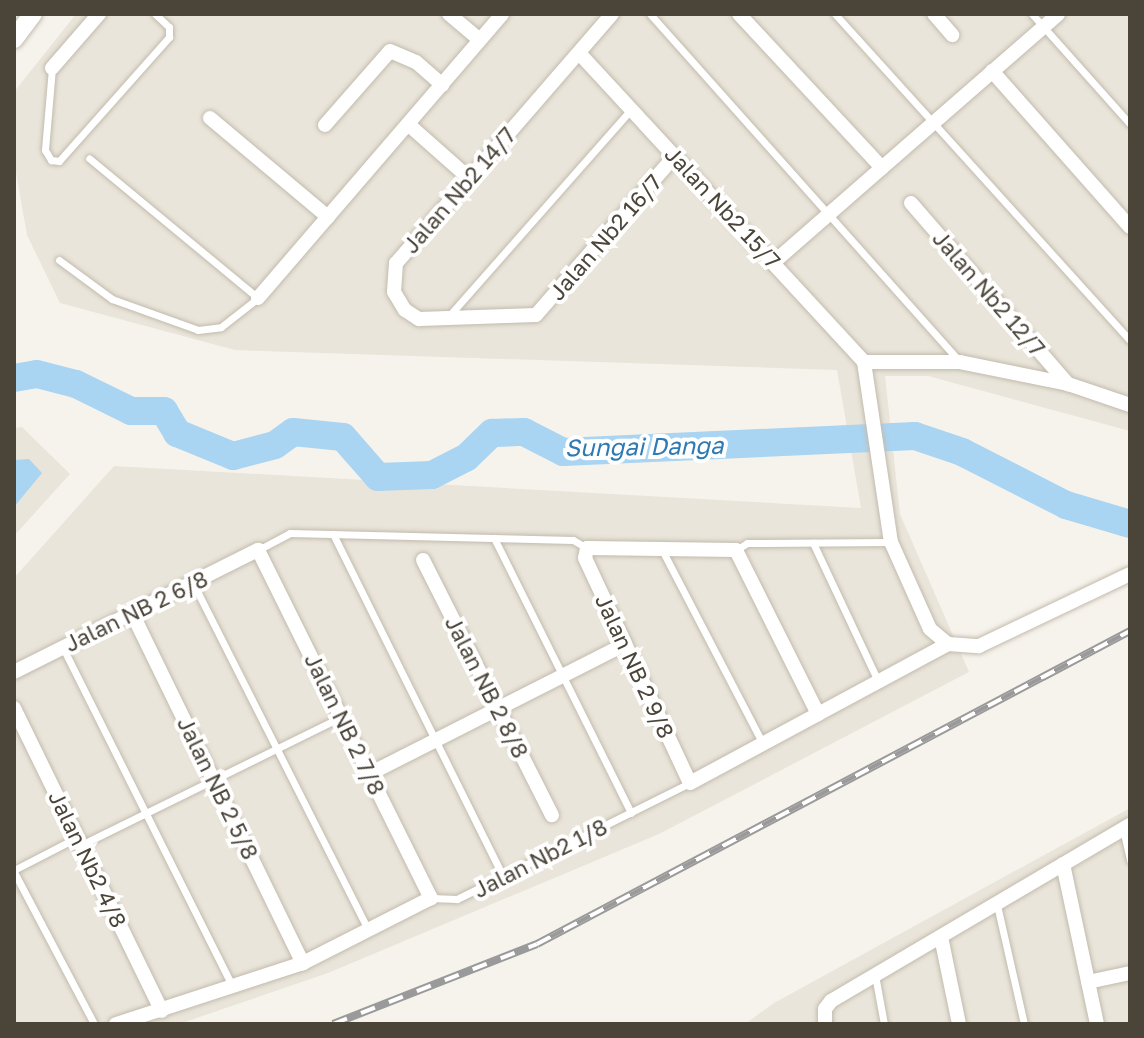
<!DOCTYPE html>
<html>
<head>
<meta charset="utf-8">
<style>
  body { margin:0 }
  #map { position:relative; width:1144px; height:1038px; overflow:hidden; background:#f6f3ec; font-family:"Golos Text",sans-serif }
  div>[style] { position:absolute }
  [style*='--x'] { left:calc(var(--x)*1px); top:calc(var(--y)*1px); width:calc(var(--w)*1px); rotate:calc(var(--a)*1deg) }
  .residential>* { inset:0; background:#eae5da }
  .water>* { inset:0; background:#a9d4f2 }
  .river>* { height:28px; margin:-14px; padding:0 14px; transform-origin:14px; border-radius:14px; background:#a9d4f2 }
  .roads { filter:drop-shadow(0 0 2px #c2bbae) drop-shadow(0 0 2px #c2bbae) }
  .service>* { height:7px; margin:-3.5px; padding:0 3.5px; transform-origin:3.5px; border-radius:3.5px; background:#fff }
  .minor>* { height:14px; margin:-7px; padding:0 7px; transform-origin:7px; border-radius:7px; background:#fff }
  .tertiary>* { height:18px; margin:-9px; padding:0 9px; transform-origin:9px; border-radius:9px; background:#fff }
  .rail>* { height:8px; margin-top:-4px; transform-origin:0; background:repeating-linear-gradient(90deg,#fff 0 15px,#9a9a9a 0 30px); box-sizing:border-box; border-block:2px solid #9a9a9a }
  span { translate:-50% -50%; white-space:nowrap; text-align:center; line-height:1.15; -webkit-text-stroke:8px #fff; paint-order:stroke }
  .street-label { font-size:22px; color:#4b4439 }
  .water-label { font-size:24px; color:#2e7ab2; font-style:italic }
  .frame { position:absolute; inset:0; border:16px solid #4b4439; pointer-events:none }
</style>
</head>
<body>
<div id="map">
  <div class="residential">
    <div style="clip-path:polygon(76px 14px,1130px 14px,1130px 431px,928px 376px,885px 376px,900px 514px,969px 672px,659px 834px,328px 973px,179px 1024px,14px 1024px,14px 578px,114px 466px,861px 508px,837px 370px,235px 350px,60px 303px,27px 235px,14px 161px,14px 92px)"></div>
    <div style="clip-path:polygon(22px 427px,70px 474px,14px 536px,14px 428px)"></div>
    <div style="clip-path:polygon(1130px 808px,1130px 1024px,745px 1024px,774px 1003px)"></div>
  </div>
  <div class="water">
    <div style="clip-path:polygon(29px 459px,42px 473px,14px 507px,14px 460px)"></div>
  </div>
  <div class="river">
    <div style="--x:14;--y:378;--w:23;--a:-10"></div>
    <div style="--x:37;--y:374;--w:40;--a:14.4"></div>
    <div style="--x:76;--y:384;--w:61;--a:26.1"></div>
    <div style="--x:131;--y:411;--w:33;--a:0"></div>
    <div style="--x:164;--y:411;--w:26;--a:59"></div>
    <div style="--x:177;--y:433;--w:61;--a:22.3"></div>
    <div style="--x:233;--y:456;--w:43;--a:-14.7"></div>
    <div style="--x:275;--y:445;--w:22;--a:-36"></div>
    <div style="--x:293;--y:432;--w:50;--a:5.7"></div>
    <div style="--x:343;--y:437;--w:53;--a:48.8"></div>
    <div style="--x:378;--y:477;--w:54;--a:-2.1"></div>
    <div style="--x:432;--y:475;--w:39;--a:-27"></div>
    <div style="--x:467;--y:457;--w:35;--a:-44"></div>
    <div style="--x:492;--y:433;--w:32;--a:-2"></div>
    <div style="--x:524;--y:432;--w:44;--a:27.1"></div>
    <div style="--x:563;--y:452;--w:352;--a:-2.6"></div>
    <div style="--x:915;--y:436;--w:50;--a:18.8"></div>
    <div style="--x:962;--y:452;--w:117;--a:27"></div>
    <div style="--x:1066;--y:505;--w:67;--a:16.5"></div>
  </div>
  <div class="roads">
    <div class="service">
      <div style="--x:650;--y:14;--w:466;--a:48.3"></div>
      <div style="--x:835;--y:14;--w:440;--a:47.9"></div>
      <div style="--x:1032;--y:14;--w:147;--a:48.3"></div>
      <div style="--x:52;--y:68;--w:82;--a:94.9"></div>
      <div style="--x:45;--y:150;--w:12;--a:59"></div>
      <div style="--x:51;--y:160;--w:8;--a:7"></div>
      <div style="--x:59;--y:161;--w:166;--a:-48.4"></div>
      <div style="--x:169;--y:37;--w:10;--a:-90"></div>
      <div style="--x:169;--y:27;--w:19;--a:-137"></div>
      <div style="--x:59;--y:260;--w:66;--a:36.3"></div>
      <div style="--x:112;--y:299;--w:91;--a:19.8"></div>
      <div style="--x:198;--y:330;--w:23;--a:-7"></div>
      <div style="--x:221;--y:327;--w:47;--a:-38.1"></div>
      <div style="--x:258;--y:298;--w:219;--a:-140.4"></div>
      <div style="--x:448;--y:317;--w:280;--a:-48.6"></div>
      <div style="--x:333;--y:534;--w:382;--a:63.6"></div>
      <div style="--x:494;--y:538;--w:307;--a:63.5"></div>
      <div style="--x:813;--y:543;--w:153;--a:64.8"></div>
      <div style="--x:661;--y:548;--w:221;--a:62.5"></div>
      <div style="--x:258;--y:550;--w:36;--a:-28"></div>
      <div style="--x:290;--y:533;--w:283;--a:1.4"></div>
      <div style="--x:573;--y:540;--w:16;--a:30"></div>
      <div style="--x:736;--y:550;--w:13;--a:-32"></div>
      <div style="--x:747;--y:543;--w:144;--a:-0.4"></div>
      <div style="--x:193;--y:583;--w:389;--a:63.2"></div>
      <div style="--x:63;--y:648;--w:379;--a:63.4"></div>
      <div style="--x:1123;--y:829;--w:32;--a:77"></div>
      <div style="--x:81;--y:845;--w:290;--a:-26.2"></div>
      <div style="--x:14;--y:870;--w:70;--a:-27.3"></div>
      <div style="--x:14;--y:872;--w:172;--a:62.2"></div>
      <div style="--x:431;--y:898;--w:26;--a:2"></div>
      <div style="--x:457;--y:899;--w:260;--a:-26.5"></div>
      <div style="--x:997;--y:905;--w:122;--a:77.2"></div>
      <div style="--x:875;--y:975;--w:50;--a:79.6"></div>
    </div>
    <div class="minor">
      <div style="--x:449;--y:14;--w:39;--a:40"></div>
      <div style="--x:612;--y:14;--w:330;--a:130.9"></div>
      <div style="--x:396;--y:263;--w:29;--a:94"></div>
      <div style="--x:394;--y:292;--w:21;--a:59"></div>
      <div style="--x:405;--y:310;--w:17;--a:33"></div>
      <div style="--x:419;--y:319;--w:117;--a:-2"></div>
      <div style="--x:536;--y:315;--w:210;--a:-48.9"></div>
      <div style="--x:739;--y:14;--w:210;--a:47.1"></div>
      <div style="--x:934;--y:14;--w:28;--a:49"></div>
      <div style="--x:580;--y:54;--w:419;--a:47.3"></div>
      <div style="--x:52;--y:68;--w:72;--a:-49"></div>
      <div style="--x:992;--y:71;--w:208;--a:48.5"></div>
      <div style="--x:210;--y:118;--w:154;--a:40"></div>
      <div style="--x:325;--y:125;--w:98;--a:-48.7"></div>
      <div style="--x:390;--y:51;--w:28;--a:23"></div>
      <div style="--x:416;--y:62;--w:35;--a:41"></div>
      <div style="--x:409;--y:125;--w:80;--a:41.5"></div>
      <div style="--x:911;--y:203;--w:240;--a:49.1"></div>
      <div style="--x:774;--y:262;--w:377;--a:-41.1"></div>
      <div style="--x:258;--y:298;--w:374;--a:-49.3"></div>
      <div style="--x:1130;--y:405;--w:65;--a:-161.3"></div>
      <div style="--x:1068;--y:384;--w:110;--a:-168.5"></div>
      <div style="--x:960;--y:362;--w:96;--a:180"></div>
      <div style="--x:864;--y:362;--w:182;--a:81.5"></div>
      <div style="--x:891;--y:542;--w:95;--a:65.9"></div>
      <div style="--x:930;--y:629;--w:23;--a:40"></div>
      <div style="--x:948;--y:644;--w:31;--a:4"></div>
      <div style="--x:979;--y:646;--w:167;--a:-25.5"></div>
      <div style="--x:423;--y:560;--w:286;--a:63.2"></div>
      <div style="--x:132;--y:613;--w:390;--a:64"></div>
      <div style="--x:14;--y:672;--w:273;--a:-26.6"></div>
      <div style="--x:258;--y:550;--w:389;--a:63.6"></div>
      <div style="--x:431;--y:898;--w:144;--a:153.1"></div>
      <div style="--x:303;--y:963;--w:197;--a:161.9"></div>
      <div style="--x:14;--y:708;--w:337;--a:64"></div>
      <div style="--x:818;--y:714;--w:183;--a:-116.6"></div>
      <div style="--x:736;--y:550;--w:149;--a:-179.2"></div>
      <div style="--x:587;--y:548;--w:10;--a:101"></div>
      <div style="--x:585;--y:558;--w:248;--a:65"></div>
      <div style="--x:690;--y:783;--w:145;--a:-28.3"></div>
      <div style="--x:818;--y:714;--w:148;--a:-28.3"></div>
      <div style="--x:369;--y:774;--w:287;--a:-26.9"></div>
      <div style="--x:1063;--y:864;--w:164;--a:78"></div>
      <div style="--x:941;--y:937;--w:89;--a:78.3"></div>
      <div style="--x:1088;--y:982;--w:43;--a:-12.1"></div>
      <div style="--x:825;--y:1024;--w:15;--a:-90"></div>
      <div style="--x:825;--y:1009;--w:10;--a:-53"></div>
      <div style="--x:831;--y:1001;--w:347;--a:-30.5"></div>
    </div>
    <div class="tertiary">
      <div style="--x:14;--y:39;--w:31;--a:-53"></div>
    </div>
  </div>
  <div class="rail">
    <div style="--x:333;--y:1024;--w:219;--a:-21.4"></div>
    <div style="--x:537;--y:944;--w:671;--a:-27.83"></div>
  </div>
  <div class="street-label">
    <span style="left:459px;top:190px;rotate:-49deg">Jalan Nb2 14/7</span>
    <span style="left:723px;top:207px;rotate:47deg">Jalan Nb2 15/7</span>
    <span style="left:605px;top:237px;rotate:-49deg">Jalan Nb2 16/7</span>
    <span style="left:989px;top:293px;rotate:49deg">Jalan Nb2 12/7</span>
    <span style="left:136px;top:611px;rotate:-26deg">Jalan NB 2 6/8</span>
    <span style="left:635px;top:666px;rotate:65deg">Jalan NB 2 9/8</span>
    <span style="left:487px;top:687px;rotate:63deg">Jalan NB 2 8/8</span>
    <span style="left:345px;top:724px;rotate:64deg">Jalan NB 2 7/8</span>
    <span style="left:218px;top:788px;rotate:64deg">Jalan NB 2 5/8</span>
    <span style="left:540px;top:858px;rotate:-27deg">Jalan Nb2 1/8</span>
    <span style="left:88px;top:859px;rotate:64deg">Jalan Nb2 4/8</span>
  </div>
  <div class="water-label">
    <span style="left:644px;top:446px;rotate:-1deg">Sungai Danga</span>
  </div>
  <div class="frame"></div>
</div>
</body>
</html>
